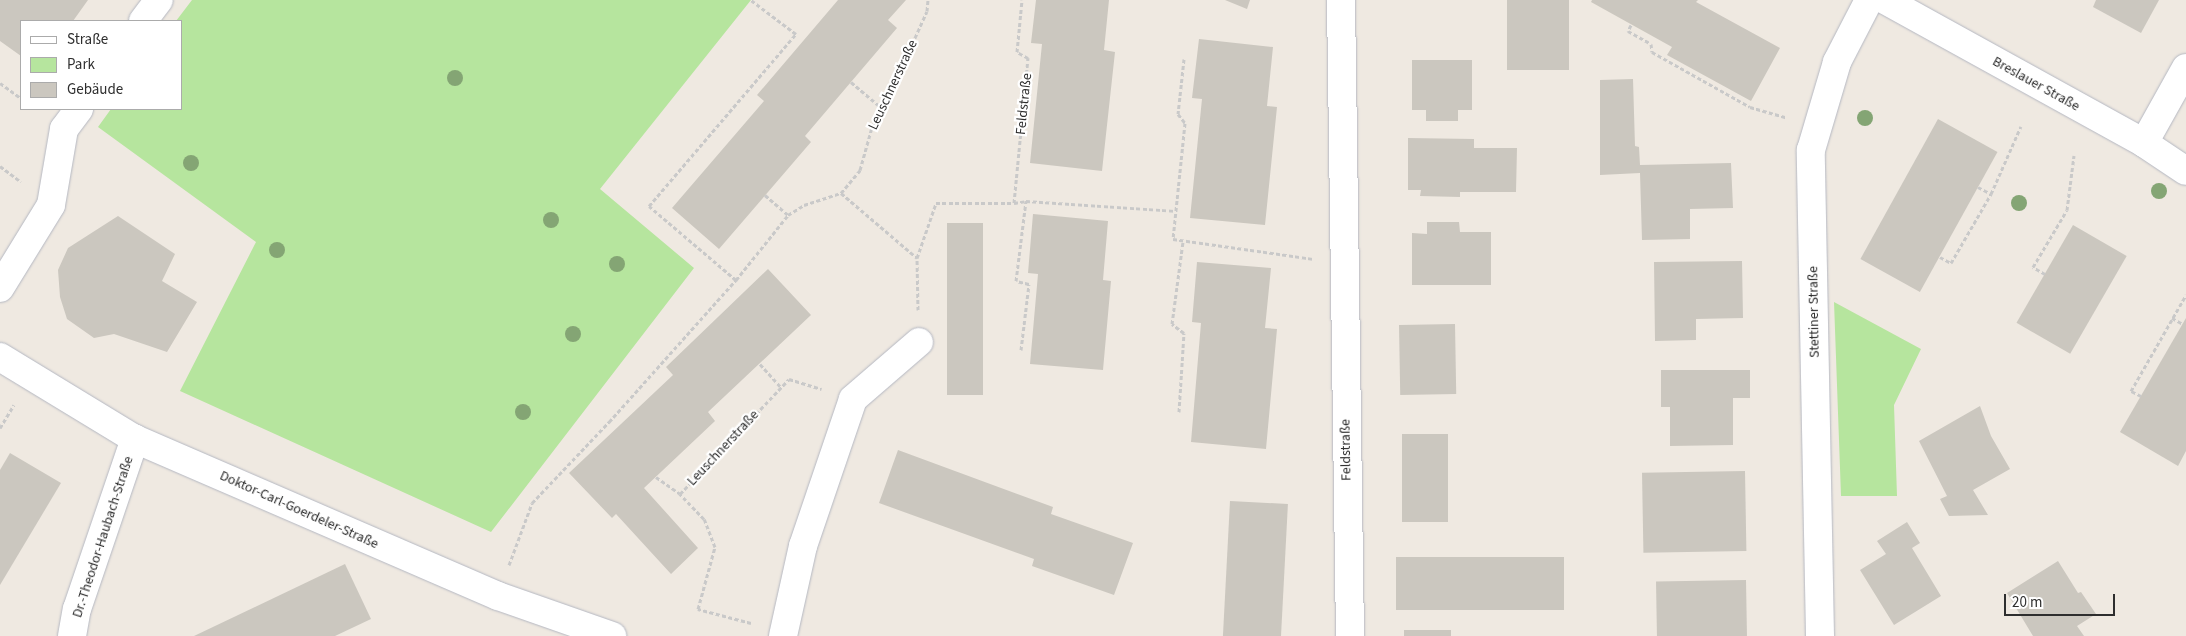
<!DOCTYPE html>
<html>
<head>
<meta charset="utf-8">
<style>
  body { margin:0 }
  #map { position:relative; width:2186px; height:636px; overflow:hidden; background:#efe9e1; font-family:"Source Sans 3",sans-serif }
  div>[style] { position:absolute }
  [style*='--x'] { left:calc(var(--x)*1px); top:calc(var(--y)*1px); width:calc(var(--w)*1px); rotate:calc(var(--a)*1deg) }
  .green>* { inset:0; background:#b6e59e }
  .building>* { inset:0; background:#cbc7bf; transform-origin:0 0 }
  .path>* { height:3px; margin-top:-1.5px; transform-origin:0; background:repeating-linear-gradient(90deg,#c9c9c9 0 4px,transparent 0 6.5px) }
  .roads { filter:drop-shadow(0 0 1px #b4b7c1) drop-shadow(0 0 1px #b4b7c1) }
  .street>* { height:28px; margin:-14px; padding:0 14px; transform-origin:14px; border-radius:14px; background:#fff }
  .trees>* { width:16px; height:16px; margin:-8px; border-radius:50%; background:#84a574 }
  span { translate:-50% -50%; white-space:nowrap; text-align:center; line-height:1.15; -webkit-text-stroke:4.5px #fff; paint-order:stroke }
  .street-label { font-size:14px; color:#2e2e2e }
  .legend { position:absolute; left:20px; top:20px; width:162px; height:90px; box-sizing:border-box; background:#fff; border:1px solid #ababab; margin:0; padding:6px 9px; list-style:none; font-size:15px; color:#2e2e2e }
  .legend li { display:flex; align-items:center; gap:10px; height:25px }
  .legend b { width:25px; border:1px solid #ababab }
  .scale { position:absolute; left:2004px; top:594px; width:111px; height:22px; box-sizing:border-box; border:2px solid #2e2e2e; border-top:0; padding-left:6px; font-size:15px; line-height:18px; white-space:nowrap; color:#2e2e2e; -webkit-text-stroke:4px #fff; paint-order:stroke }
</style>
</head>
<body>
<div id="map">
  <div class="green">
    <div style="clip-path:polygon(192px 0,751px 0,600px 189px,694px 268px,491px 532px,180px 391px,256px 242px,98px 127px,111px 109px,181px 109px,181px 21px,176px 21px)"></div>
    <div style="clip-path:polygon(1834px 302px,1921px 349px,1894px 405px,1897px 496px,1841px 496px)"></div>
  </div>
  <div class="building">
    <div style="clip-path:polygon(0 0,88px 0,73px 21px,21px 21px,21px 56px,0 41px)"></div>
    <div style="clip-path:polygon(838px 0,906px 0,888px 20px,897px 28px,805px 136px,811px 142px,719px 249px,672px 208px,764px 101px,757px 95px)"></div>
    <div style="clip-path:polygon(1036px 0,1109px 0,1104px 50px,1115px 52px,1102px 171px,1030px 163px,1042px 44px,1031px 43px)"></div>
    <div style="clip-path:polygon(1225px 0,1250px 0,1247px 9px)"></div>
    <div style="left:1507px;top:0;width:62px;height:70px"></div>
    <div style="clip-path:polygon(1592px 0,1698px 0,1696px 2px,1780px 48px,1751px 101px,1667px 55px,1672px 47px,1591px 2px)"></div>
    <div style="clip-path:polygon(2096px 0,2159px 0,2141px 33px,2093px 7px)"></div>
    <div style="clip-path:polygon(1199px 39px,1273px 47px,1267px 106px,1277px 107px,1265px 225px,1190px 218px,1202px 99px,1192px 98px)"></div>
    <div style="clip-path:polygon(1412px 60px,1472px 60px,1472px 110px,1458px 110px,1458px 121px,1426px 121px,1426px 110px,1412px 110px)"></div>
    <div style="clip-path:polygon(1633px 79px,1635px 146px,1639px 147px,1640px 165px,1731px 163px,1733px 208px,1690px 209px,1690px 239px,1642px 240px,1640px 173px,1600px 175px,1600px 80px)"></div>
    <div style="left:1938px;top:119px;width:68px;height:160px;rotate:29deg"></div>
    <div style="clip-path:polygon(1408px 138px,1474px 139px,1474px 148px,1517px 148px,1516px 192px,1460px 192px,1460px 197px,1420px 196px,1421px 190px,1408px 190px)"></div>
    <div style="clip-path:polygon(1033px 214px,1108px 221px,1103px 280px,1111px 281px,1103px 370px,1030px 364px,1038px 274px,1028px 273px)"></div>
    <div style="clip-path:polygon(118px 216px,175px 254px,162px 281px,197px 302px,167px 352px,114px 334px,94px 338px,67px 319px,60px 297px,58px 270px,68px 248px)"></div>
    <div style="clip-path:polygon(1427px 222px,1459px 222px,1460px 232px,1491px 232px,1491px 285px,1412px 285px,1412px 233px,1427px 234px)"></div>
    <div style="left:947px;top:223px;width:36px;height:172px"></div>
    <div style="left:2073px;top:225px;width:62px;height:113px;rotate:30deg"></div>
    <div style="clip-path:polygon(1742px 261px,1743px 318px,1696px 319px,1696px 340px,1655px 341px,1654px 262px)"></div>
    <div style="clip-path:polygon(1197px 262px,1271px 268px,1265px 328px,1277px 329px,1266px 449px,1191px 442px,1201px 323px,1192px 322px)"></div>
    <div style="clip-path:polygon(768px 269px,811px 315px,708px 412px,715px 421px,644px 488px,698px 548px,671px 574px,616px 514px,612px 518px,569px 473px,673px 375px,666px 367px)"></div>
    <div style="clip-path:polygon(2186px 318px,2186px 451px,2178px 466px,2120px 432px)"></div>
    <div style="left:1455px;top:324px;width:70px;height:56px;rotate:89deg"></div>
    <div style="clip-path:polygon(1661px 370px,1750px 370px,1750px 398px,1733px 398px,1733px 445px,1670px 446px,1670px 407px,1661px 407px)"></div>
    <div style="clip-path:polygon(1980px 406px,1991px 436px,2010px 469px,1973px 490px,1988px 515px,1949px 516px,1940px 499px,1947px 496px,1919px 441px)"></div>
    <div style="left:1402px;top:434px;width:46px;height:88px"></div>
    <div style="clip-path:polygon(898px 450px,1053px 507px,1051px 514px,1133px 543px,1114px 595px,1032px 566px,1034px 559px,879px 503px)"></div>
    <div style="clip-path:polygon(10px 453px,61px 483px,0 585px,0 470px)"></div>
    <div style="left:1745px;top:471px;width:80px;height:103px;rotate:89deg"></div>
    <div style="left:1230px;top:501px;width:58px;height:136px;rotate:3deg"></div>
    <div style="clip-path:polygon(1907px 522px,1920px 543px,1912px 548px,1941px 596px,1894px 625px,1860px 570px,1886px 554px,1877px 541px)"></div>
    <div style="left:1396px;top:557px;width:168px;height:53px"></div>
    <div style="clip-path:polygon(2058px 561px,2078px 593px,2081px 592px,2096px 614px,2077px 626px,2084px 636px,2033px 636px,2007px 593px)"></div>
    <div style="clip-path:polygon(345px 564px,371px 619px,335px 636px,194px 636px)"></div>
    <div style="left:1746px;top:580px;width:56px;height:90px;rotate:89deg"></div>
    <div style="left:1404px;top:630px;width:47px;height:6px"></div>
  </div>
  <div class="path">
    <div style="--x:1631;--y:25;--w:7;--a:117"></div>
    <div style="--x:1628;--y:31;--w:26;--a:29"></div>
    <div style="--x:1651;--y:44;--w:8;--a:83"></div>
    <div style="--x:1652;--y:52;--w:112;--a:29.3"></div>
    <div style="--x:1750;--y:107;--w:37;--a:16"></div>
    <div style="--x:1184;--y:59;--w:55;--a:96.2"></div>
    <div style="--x:1178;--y:114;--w:11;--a:52"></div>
    <div style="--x:1185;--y:123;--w:117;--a:95.9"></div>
    <div style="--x:1173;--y:239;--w:141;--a:8.1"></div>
    <div style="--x:851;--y:82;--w:42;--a:40.2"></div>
    <div style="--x:0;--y:83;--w:26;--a:36"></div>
    <div style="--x:0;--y:166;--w:26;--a:37"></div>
    <div style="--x:1978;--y:187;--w:15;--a:28"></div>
    <div style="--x:841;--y:193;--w:30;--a:-50"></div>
    <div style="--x:860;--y:170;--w:45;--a:-74.4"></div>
    <div style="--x:872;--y:127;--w:21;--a:-59"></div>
    <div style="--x:883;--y:109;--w:107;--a:-65.8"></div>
    <div style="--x:927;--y:11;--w:11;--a:-85"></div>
    <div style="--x:765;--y:195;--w:30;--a:41"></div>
    <div style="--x:1014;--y:203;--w:146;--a:-84.5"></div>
    <div style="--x:1028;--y:58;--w:13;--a:-151"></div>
    <div style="--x:1017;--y:52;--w:52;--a:-84.5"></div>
    <div style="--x:1940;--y:257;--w:13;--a:29"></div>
    <div style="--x:1951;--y:263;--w:80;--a:-59.9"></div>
    <div style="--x:1991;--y:194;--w:74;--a:-66.2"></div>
    <div style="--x:2045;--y:274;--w:14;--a:-150"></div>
    <div style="--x:2033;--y:267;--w:66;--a:-59.2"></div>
    <div style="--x:2067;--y:210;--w:55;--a:-82.7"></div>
    <div style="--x:736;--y:280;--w:114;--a:-139.6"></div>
    <div style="--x:649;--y:206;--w:226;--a:-49.5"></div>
    <div style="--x:796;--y:34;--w:56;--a:-142.9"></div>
    <div style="--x:918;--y:310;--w:52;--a:-91.1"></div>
    <div style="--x:917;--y:258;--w:58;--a:-70.9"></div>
    <div style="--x:936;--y:203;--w:78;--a:0"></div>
    <div style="--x:1014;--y:203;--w:12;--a:-9"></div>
    <div style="--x:1026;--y:201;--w:149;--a:3.8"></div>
    <div style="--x:2172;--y:318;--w:13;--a:29"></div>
    <div style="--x:1021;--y:350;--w:66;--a:-83.1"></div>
    <div style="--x:1029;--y:284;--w:13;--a:-167"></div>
    <div style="--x:1016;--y:281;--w:81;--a:-82.9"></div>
    <div style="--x:760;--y:364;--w:31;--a:48"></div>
    <div style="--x:2141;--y:396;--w:11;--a:-153"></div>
    <div style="--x:2131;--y:391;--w:111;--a:-60.2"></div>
    <div style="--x:1179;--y:412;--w:79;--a:-86.4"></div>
    <div style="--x:1184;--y:333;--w:15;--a:-143"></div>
    <div style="--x:1172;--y:324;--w:83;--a:-82.4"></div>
    <div style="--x:0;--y:428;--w:27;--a:-59"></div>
    <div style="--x:656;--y:477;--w:29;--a:35"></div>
    <div style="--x:509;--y:565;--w:66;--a:-69.6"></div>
    <div style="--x:532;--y:503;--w:112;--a:-46.5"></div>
    <div style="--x:609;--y:422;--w:191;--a:-48.2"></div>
    <div style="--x:736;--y:280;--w:83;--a:-51.3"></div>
    <div style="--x:788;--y:215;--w:19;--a:-32"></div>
    <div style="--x:804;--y:205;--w:39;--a:-18"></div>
    <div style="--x:841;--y:193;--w:100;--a:40.5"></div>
    <div style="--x:751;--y:623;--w:55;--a:-165.2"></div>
    <div style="--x:698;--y:609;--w:64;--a:-74.7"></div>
    <div style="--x:715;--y:547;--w:30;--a:-111"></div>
    <div style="--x:704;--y:519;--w:35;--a:-134"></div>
    <div style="--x:680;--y:494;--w:158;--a:-46.5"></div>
    <div style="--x:789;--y:379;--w:34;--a:17"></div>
  </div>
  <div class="roads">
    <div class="street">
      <div style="--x:1341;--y:0;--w:636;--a:89.19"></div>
      <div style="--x:1885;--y:0;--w:296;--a:28.9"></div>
      <div style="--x:2144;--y:143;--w:50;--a:33.7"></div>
      <div style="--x:143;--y:21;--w:26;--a:-53"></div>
      <div style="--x:2144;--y:143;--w:86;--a:-60.8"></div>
      <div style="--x:0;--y:288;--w:97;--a:-58.4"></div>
      <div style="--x:51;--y:205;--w:77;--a:-80.3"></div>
      <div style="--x:64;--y:129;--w:25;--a:-53"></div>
      <div style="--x:0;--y:357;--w:158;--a:31.3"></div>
      <div style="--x:135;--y:439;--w:395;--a:23.4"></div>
      <div style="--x:498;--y:596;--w:121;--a:19.3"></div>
      <div style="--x:72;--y:636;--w:27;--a:-80"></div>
      <div style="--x:77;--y:609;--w:180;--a:-71.2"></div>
      <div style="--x:783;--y:636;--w:92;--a:-77.5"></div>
      <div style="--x:803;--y:546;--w:155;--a:-71.2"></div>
      <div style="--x:853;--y:399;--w:87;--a:-40.8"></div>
      <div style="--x:1820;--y:636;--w:486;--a:-91.1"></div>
      <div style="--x:1811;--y:150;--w:92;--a:-73.5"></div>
      <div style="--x:1837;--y:62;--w:70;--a:-62.7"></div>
    </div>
  </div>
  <div class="trees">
    <div style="left:455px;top:78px"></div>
    <div style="left:1865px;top:118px"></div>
    <div style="left:191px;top:163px"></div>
    <div style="left:2159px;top:191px"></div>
    <div style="left:2019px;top:203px"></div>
    <div style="left:551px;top:220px"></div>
    <div style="left:277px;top:250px"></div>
    <div style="left:617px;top:264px"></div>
    <div style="left:573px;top:334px"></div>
    <div style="left:523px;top:412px"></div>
  </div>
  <div class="street-label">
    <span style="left:2036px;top:84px;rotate:29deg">Breslauer Straße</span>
    <span style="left:893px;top:85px;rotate:-65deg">Leuschnerstraße</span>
    <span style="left:1024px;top:104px;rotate:-84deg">Feldstraße</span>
    <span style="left:1814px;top:312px;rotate:-91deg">Stettiner Straße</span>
    <span style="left:723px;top:448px;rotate:-47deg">Leuschnerstraße</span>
    <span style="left:1346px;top:450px;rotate:-91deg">Feldstraße</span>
    <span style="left:299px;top:510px;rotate:24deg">Doktor-Carl-Goerdeler-Straße</span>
    <span style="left:103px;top:537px;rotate:-72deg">Dr.-Theodor-Haubach-Straße</span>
  </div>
  <ul class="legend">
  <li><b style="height:6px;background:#fff"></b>Straße</li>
  <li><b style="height:14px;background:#b6e59e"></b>Park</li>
  <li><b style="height:14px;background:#cbc7bf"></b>Gebäude</li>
  </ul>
  <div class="scale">20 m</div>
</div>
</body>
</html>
